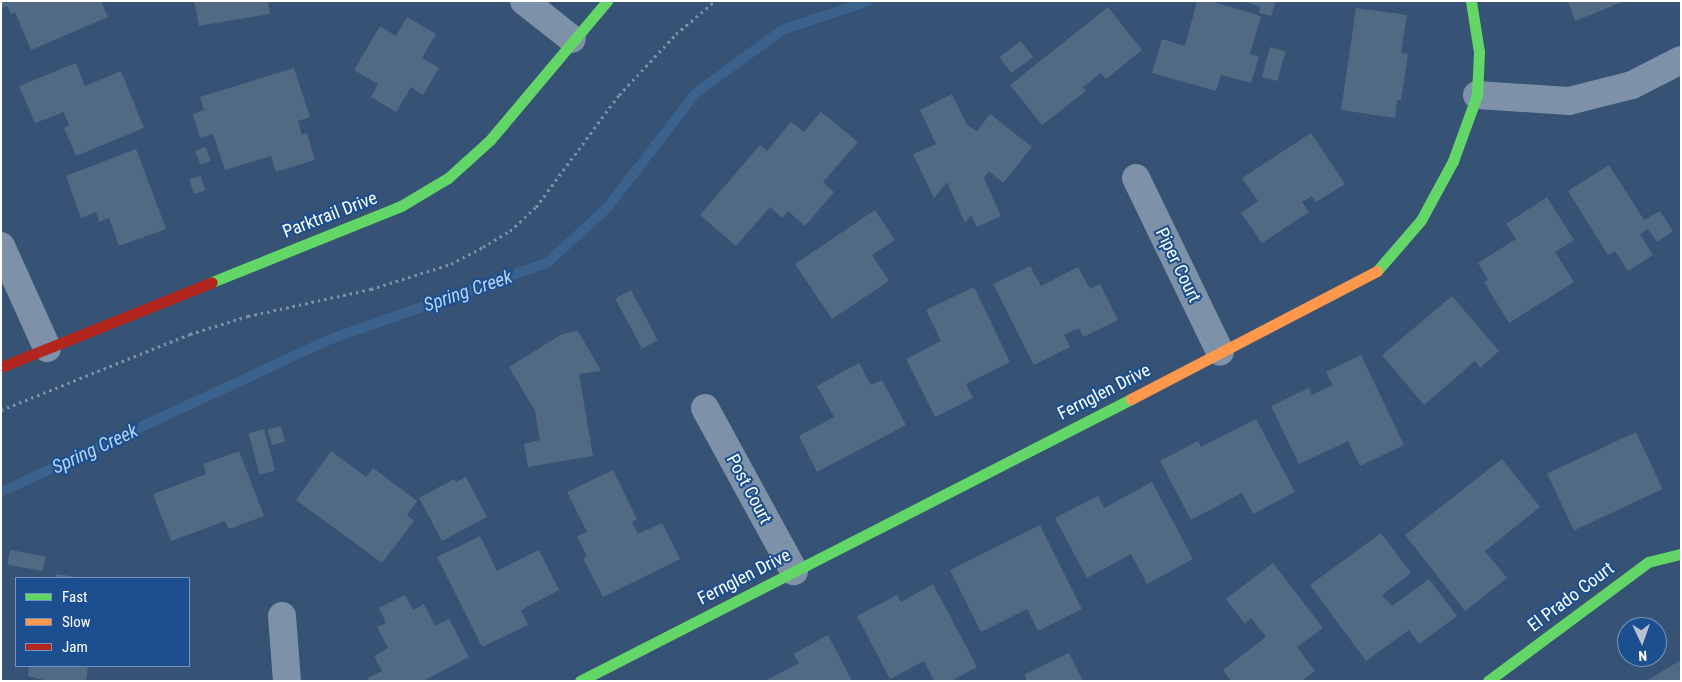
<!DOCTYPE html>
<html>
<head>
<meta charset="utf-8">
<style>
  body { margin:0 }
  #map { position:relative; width:1682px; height:682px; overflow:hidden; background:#365274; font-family:"Roboto Condensed",sans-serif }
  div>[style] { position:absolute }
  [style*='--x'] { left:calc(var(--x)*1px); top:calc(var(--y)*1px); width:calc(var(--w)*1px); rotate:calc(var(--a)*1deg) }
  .stream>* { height:10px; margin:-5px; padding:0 5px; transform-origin:5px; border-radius:5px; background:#3b618d }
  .building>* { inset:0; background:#526984; transform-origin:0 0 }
  .path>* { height:3px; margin-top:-1.5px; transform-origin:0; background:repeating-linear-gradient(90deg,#7d92a8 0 2.5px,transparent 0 6.5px) }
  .street>* { height:28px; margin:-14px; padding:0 14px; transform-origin:14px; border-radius:14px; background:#7d92a8 }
  .fast>* { height:11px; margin:-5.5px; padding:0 5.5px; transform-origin:5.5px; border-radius:5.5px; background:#63d668 }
  .slow>* { height:11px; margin:-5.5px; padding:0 5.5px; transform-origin:5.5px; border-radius:5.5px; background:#ff974d }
  .jam>* { height:11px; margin:-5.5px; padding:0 5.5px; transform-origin:5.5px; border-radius:5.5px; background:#b3261e }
  span { translate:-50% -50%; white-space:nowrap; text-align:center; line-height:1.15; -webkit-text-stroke:4px #1b4f8f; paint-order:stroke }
  .street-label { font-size:18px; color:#fff }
  .water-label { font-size:19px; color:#b5d3f5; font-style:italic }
  .frame { position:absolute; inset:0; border:2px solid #fff; pointer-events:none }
  .legend { position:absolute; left:15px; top:577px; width:175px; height:90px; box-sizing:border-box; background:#1b4f8f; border:1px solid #7695bc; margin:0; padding:6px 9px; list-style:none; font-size:15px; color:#fff }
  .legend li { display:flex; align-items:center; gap:10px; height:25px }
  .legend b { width:25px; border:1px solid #7695bc }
  .north { position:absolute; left:1617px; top:617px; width:50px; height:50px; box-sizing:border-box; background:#1b4f8f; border:1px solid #7695bc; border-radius:50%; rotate:177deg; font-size:14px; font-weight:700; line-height:20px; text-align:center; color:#fff }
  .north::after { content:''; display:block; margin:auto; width:18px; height:22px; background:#b9c2ce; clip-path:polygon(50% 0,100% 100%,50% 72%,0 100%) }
</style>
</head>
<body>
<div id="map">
  <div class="stream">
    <div style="--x:1;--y:492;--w:361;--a:-24.9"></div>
    <div style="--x:328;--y:340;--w:232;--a:-19.4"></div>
    <div style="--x:547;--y:263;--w:81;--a:-42.5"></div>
    <div style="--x:607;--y:208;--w:145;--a:-52.3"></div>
    <div style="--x:696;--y:93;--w:107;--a:-36.2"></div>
    <div style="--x:782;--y:30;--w:91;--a:-18.6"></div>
  </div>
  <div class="building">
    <div style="clip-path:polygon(1px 1px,101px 1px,108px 17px,31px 50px,15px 12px,11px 14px,7px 6px,1px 8px)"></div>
    <div style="clip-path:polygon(194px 1px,268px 1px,270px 14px,199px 26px)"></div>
    <div style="clip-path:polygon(1197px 1px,1210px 1px,1261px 16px,1250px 54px,1259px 57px,1251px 83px,1221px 75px,1216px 91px,1152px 73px,1162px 39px,1185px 46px)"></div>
    <div style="clip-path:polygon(1243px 1px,1276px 1px,1271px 16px,1259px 13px,1260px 7px)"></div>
    <div style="clip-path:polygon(1568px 1px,1625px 1px,1575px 21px)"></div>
    <div style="clip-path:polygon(1108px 7px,1142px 50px,1106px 79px,1101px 73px,1083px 87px,1086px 91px,1042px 125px,1010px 85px)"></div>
    <div style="clip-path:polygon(1356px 8px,1407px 15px,1401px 53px,1408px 54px,1401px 100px,1397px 100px,1395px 118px,1341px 110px)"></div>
    <div style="clip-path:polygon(407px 17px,436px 34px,422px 58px,439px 68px,423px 95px,411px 87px,396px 112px,371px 97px,378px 84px,354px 70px,380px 26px,396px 36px)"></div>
    <div style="left:1021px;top:41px;width:20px;height:27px;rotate:53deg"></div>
    <div style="left:1270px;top:47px;width:16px;height:31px;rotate:15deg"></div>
    <div style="clip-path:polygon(76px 63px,85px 86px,121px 71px,144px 128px,76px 156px,64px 128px,69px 125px,64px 112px,35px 123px,19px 86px)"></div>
    <div style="clip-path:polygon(294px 68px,310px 117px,298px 121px,302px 135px,307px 133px,315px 160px,276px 172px,271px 156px,225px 170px,213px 134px,200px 138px,193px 114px,204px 110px,200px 97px)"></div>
    <div style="clip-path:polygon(952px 94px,967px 125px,977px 131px,990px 114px,1032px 147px,1003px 183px,989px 171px,984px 178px,1001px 216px,977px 227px,971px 215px,965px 223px,947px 182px,934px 198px,913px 154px,936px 144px,920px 110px)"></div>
    <div style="clip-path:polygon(821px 112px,858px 142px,823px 182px,834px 192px,805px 226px,788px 211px,782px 218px,770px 207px,736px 246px,700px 215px,760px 145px,767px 151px,791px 122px,804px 132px)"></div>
    <div style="clip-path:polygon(1311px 133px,1345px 184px,1316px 202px,1312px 196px,1302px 202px,1309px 212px,1262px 243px,1241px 213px,1258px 201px,1242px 178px)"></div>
    <div style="left:205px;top:147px;width:15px;height:11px;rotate:67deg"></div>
    <div style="clip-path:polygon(136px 149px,166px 229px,119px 246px,109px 218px,99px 222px,96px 212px,81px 218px,66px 176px)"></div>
    <div style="clip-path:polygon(1609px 165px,1644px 220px,1660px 211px,1673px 231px,1657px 242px,1648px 229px,1640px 234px,1653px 255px,1628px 271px,1615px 251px,1608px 255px,1568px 191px)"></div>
    <div style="left:201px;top:176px;width:15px;height:12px;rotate:74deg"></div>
    <div style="clip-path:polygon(1547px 197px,1574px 240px,1555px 252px,1574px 282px,1509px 323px,1484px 282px,1488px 280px,1478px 263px,1516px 239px,1506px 224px)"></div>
    <div style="clip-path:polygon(875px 210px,895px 240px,872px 255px,889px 281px,832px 319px,795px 264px)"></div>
    <div style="clip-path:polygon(1030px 266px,1041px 286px,1078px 267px,1090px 289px,1100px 284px,1118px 320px,1083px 337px,1079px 328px,1064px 335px,1070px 347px,1034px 365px,993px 284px)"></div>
    <div style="clip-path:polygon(974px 287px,1010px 362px,966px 384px,973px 398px,935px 417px,906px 359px,941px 341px,926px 310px)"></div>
    <div style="left:631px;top:290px;width:57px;height:18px;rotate:62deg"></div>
    <div style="clip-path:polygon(1452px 296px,1499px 351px,1480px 368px,1475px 361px,1424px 405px,1382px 355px)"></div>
    <div style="clip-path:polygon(578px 331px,601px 371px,579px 374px,593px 456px,528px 467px,524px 444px,540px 440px,535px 411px,509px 367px,562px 334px)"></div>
    <div style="clip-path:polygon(1361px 355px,1404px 445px,1360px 466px,1348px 441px,1299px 464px,1271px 406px,1309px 388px,1312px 395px,1333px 385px,1326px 372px)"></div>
    <div style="clip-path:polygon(859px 363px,871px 385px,882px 380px,906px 425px,817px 472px,799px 436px,834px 417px,817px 386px)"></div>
    <div style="clip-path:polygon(1256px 419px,1295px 492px,1253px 514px,1242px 493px,1191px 520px,1160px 461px,1198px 441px,1201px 447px)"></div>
    <div style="left:281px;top:426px;width:16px;height:14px;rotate:75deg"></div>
    <div style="left:264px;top:429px;width:43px;height:16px;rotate:75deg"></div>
    <div style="left:1636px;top:432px;width:63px;height:98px;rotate:65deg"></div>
    <div style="clip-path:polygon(239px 451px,264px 516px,229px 529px,225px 521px,171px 541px,153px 494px,206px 474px,203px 464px)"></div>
    <div style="clip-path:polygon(331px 451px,366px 477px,373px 468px,417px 501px,407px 515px,414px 521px,382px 563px,296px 500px)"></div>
    <div style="clip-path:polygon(1502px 459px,1540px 507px,1485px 551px,1507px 578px,1465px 611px,1405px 535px)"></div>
    <div style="clip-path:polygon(613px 470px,637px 519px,632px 522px,638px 534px,662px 523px,680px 559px,603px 597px,583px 558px,587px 557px,577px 536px,587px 532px,567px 492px)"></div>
    <div style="clip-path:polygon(466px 477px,487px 517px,442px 541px,419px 498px,454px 479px,456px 482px)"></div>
    <div style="clip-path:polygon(1152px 482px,1193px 559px,1147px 584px,1131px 554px,1087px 578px,1055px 518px,1098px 496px,1104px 508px)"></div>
    <div style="clip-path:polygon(1040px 525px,1082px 609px,1038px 631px,1027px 609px,981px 632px,950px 570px)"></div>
    <div style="clip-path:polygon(1381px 533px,1411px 573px,1382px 595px,1392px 606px,1429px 579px,1457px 616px,1419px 644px,1409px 630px,1366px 661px,1310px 585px)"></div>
    <div style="clip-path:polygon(480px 536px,497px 571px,539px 550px,559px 590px,521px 610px,528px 625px,482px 647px,437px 557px)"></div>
    <div style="left:10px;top:550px;width:36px;height:15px;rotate:10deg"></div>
    <div style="clip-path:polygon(1273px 563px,1323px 628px,1297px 647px,1315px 671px,1302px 681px,1231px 681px,1223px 670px,1266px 637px,1251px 618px,1245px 624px,1226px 599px)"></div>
    <div style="clip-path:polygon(56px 574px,77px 577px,77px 578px,55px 578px)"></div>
    <div style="clip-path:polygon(933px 584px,977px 667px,951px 681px,934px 681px,924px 661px,890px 679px,857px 616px,897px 595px,901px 602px)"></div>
    <div style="clip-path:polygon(405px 595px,413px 610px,424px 604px,435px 626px,449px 619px,469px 657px,423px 681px,369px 681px,368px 678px,382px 671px,374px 656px,388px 648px,377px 627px,386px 623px,379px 608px)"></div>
    <div style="clip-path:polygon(828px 635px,852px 681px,765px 681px,799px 663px,793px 654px)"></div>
    <div style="clip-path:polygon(1069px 653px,1083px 681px,1026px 681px,1025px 674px)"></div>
    <div style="clip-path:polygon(1681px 660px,1681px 681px,1646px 681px)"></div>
    <div style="clip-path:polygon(29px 666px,88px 666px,86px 681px,48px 681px,28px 676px)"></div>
  </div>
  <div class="path">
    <div style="--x:1;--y:410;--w:204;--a:-21.9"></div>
    <div style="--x:190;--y:334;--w:61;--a:-17.2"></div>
    <div style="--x:248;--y:316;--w:126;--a:-12.4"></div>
    <div style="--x:371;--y:289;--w:84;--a:-17.4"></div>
    <div style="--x:451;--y:264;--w:36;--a:-28"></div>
    <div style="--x:483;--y:247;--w:31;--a:-31"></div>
    <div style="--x:510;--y:231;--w:35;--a:-43"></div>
    <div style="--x:536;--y:207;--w:139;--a:-53.5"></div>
    <div style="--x:619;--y:95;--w:83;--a:-46.9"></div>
    <div style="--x:676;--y:34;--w:51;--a:-40.2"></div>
  </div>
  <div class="street">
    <div style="--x:524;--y:1;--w:61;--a:38.4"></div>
    <div style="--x:1477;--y:95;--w:92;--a:3.7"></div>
    <div style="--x:1569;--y:101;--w:65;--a:-14.3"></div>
    <div style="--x:1632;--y:85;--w:55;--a:-27"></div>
    <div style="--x:1136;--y:178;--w:193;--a:64.2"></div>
    <div style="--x:1;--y:246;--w:112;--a:65.7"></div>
    <div style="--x:705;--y:408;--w:186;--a:61.4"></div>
    <div style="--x:282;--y:616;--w:65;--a:85.6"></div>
  </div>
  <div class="fast">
    <div style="--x:1377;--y:271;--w:67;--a:-49.2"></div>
    <div style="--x:1421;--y:220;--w:67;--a:-61.5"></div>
    <div style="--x:1453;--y:161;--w:70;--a:-70"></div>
    <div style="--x:1477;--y:95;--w:43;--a:-87.3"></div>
    <div style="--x:1479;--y:52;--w:52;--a:-98.9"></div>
    <div style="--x:212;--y:282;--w:204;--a:-21.9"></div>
    <div style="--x:401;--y:206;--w:55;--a:-30.8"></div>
    <div style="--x:448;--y:178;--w:57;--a:-42.1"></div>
    <div style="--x:490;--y:140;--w:182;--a:-49.9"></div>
    <div style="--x:580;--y:681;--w:619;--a:-27.1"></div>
    <div style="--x:1488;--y:681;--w:199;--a:-36.6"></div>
    <div style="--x:1648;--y:562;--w:34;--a:-14"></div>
  </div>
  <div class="slow">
    <div style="--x:1131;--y:399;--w:277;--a:-27.5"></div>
  </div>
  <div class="jam">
    <div style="--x:1;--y:367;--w:227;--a:-21.9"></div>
  </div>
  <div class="street-label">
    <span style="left:330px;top:215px;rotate:-21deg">Parktrail Drive</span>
    <span style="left:1178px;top:265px;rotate:64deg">Piper Court</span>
    <span style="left:1104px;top:392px;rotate:-27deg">Fernglen Drive</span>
    <span style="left:749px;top:489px;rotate:62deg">Post Court</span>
    <span style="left:744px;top:577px;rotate:-27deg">Fernglen Drive</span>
    <span style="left:1571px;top:597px;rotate:-37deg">El Prado Court</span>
  </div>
  <div class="water-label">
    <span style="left:468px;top:291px;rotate:-19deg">Spring Creek</span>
    <span style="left:95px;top:449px;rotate:-25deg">Spring Creek</span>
  </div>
  <div class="frame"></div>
  <ul class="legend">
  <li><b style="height:6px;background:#63d668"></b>Fast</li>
  <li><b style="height:6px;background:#ff974d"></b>Slow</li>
  <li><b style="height:6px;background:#b3261e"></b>Jam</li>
  </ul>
  <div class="north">N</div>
</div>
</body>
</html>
